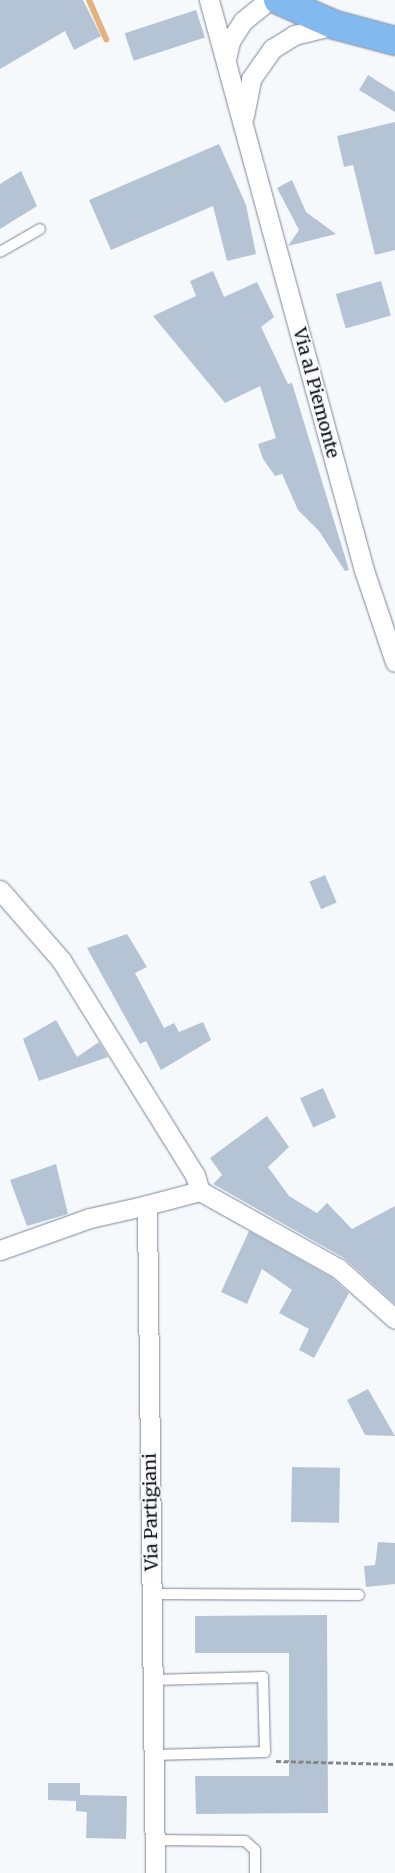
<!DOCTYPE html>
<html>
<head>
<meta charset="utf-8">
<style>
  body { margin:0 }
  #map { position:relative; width:395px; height:1873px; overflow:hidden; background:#f6f9fc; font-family:Merriweather,serif }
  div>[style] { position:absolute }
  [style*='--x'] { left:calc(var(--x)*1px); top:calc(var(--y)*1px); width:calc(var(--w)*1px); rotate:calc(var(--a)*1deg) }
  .stream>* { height:6px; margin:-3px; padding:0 3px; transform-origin:3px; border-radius:3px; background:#e4b27e }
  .building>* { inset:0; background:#b5c4d5; transform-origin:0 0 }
  .path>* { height:3px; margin-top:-1.5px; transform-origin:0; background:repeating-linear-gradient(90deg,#83878c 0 5px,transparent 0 7.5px) }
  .roads { filter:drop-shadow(0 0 1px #798797) drop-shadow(0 0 1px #798797) }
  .lane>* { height:10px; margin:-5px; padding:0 5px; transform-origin:5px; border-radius:5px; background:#fff }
  .street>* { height:19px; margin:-9.5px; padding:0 9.5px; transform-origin:9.5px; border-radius:9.5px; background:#fff }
  .primary>* { height:28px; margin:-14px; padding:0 14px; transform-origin:14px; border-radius:14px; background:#82b9ef }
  span { translate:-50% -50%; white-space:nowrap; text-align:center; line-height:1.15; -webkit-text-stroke:4px #f6f9fc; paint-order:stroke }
  .street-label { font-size:18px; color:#0a0f15 }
</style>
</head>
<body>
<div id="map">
  <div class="stream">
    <div style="--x:89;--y:0;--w:43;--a:66.4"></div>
  </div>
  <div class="building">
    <div style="clip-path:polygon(0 0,83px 0,101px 36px,74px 50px,65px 31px,0 69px)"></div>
    <div style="left:196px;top:10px;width:29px;height:75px;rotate:72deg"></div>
    <div style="clip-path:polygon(368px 75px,395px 92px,395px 112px,359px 90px)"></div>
    <div style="clip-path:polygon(395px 122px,395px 250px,375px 255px,353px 165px,344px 167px,337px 136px)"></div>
    <div style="clip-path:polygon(219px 144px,246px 205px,256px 254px,227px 261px,213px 206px,111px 250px,89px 200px)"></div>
    <div style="clip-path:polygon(21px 171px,37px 206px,0 229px,0 184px)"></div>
    <div style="clip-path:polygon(292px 180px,306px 212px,336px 234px,288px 246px,299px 230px,277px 188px)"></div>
    <div style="clip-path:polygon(213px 271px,224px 297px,257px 282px,274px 317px,261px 327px,288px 384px,292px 383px,349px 570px,345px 571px,319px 531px,298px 510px,282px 474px,275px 476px,263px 459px,258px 444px,276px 438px,260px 386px,225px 403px,153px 316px,196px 296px,190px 281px)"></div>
    <div style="left:381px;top:281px;width:36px;height:47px;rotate:74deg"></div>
    <div style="left:325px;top:875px;width:30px;height:17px;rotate:67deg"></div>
    <div style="clip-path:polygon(127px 934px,147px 967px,135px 973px,164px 1028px,174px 1023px,179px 1032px,203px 1022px,211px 1040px,161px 1070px,146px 1041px,140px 1044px,87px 948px)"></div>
    <div style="clip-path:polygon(56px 1020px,77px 1057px,99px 1042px,108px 1057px,39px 1081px,23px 1039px)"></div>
    <div style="left:323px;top:1088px;width:32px;height:25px;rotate:66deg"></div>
    <div style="clip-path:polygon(267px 1116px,289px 1147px,268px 1167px,289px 1196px,317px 1213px,327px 1203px,352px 1229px,395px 1206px,395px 1304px,344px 1258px,213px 1184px,222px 1175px,210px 1158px)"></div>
    <div style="clip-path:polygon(56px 1164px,68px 1214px,27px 1226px,10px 1180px)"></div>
    <div style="clip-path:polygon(249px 1231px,331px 1277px,349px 1293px,314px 1358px,299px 1350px,309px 1329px,279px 1313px,292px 1290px,262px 1269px,247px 1304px,221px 1292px)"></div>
    <div style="clip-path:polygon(368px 1389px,395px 1436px,365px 1435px,347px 1400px)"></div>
    <div style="left:292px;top:1467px;width:48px;height:55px;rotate:1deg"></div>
    <div style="clip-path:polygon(378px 1542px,395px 1543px,395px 1584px,366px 1587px,364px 1566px,375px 1565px)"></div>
    <div style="clip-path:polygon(327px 1615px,328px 1813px,196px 1814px,195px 1776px,289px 1776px,289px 1653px,195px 1653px,195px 1616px)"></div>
    <div style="clip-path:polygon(48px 1783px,80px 1783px,80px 1795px,127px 1796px,126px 1839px,86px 1838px,87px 1812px,76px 1811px,76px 1801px,48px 1800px)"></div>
  </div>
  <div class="path">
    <div style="--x:276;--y:1761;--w:119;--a:1.4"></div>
  </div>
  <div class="roads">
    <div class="lane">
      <div style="--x:0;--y:252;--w:46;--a:-29.9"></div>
      <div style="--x:152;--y:1594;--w:207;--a:0.3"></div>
      <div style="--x:153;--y:1680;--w:110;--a:-1.6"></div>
      <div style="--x:263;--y:1677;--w:75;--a:88.5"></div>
      <div style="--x:265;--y:1752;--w:111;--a:178.5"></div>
      <div style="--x:155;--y:1840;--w:90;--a:0.6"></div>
      <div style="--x:245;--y:1841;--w:13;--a:42"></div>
      <div style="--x:255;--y:1850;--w:23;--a:90"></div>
    </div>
    <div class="street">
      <div style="--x:209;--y:0;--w:591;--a:74.79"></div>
      <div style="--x:364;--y:570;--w:97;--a:71.4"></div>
      <div style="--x:226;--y:59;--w:18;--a:-77"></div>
      <div style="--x:230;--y:41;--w:24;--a:-57"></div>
      <div style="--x:243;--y:21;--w:33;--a:-39"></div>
      <div style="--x:244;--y:116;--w:38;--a:-79"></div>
      <div style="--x:251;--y:79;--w:37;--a:-55"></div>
      <div style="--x:272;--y:49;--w:26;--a:-32"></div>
      <div style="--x:294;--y:35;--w:42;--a:-13.7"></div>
      <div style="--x:0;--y:890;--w:93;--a:48.9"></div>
      <div style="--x:61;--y:960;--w:253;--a:58.1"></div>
      <div style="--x:195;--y:1175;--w:17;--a:73"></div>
      <div style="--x:200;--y:1191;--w:158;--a:29.2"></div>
      <div style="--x:338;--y:1268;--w:76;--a:41.8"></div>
      <div style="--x:0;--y:1250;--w:96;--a:-19.6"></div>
      <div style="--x:90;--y:1218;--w:58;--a:-12.8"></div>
      <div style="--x:155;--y:1873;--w:668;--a:-90.69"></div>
      <div style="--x:147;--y:1205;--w:55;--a:-14.8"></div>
    </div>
    <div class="primary">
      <div style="--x:278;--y:0;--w:62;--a:23.7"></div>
      <div style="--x:335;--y:25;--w:62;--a:14.9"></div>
    </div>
  </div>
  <div class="street-label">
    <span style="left:316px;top:393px;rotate:75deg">Via al Piemonte</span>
    <span style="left:151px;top:1512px;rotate:-91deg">Via Partigiani</span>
  </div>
</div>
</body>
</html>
